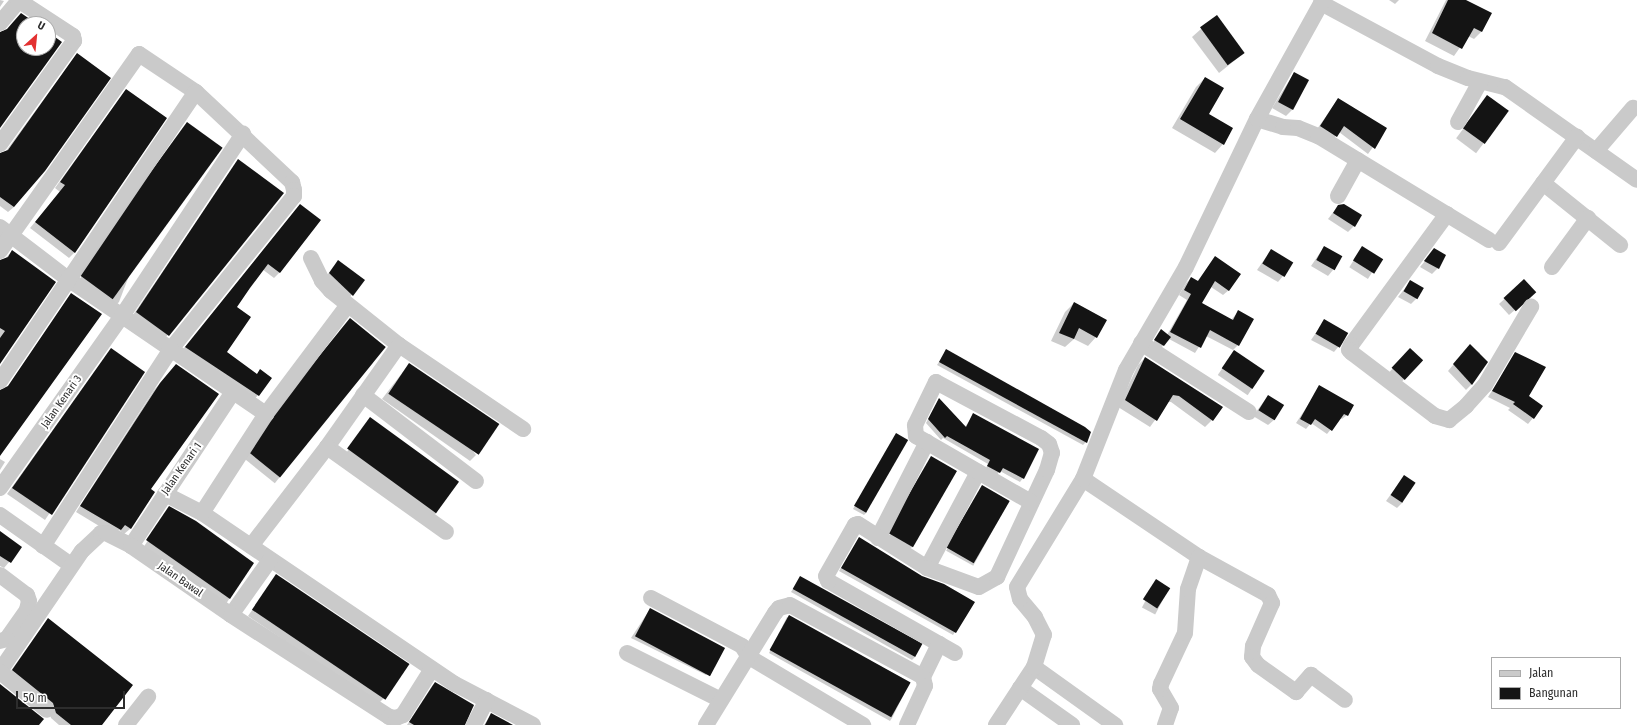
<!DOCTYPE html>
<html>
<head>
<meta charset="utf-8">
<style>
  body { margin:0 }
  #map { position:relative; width:1637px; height:725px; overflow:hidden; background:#fff; font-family:"Fira Sans Condensed",sans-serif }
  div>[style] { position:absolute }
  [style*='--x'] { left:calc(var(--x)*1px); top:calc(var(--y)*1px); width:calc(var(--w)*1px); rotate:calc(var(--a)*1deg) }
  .shadow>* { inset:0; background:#0003; transform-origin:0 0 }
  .building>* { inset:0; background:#141414; transform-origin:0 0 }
  .minor>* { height:16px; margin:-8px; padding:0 8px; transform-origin:8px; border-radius:8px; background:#cacaca }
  span { translate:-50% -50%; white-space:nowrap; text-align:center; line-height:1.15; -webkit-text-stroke:4px #fff; paint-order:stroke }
  .street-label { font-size:11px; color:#2d2d2d }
  .legend { position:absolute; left:1491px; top:657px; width:130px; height:52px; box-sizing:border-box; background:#fff; border:1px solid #ababab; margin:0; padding:5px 7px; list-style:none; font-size:12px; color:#2d2d2d }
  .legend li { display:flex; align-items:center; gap:8px; height:20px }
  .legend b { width:20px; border:1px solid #ababab }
  .north { position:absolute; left:16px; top:16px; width:40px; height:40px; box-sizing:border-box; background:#fff; border:1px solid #ababab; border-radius:50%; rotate:27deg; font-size:11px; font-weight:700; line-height:16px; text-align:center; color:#2d2d2d }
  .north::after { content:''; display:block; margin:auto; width:14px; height:18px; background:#e33131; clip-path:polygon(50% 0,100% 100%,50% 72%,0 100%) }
  .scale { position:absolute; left:16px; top:691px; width:109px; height:18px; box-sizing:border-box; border:2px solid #2d2d2d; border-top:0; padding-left:5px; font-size:12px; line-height:14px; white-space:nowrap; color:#2d2d2d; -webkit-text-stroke:3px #fff; paint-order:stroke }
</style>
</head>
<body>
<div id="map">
  <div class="shadow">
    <div style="clip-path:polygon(0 0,4px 1px,0 7px)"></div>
    <div style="clip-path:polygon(1389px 0,1399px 0,1395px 4px)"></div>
    <div style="clip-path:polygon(1446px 0,1463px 0,1490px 14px,1481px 32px,1474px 39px,1468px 36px,1454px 56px,1425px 41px)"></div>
    <div style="clip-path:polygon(1201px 29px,1244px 53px,1219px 73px,1192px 37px)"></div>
    <div style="clip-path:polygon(77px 54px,14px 207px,8px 212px,0 206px,0 154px,6px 151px)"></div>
    <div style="clip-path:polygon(1294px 73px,1292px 110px,1286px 116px,1272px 108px)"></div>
    <div style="clip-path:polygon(1205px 78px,1207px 115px,1223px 144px,1215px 153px,1172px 128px,1196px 87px)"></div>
    <div style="clip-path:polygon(126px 90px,75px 252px,69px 258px,30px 228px,60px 192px,55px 188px)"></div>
    <div style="left:1488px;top:96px;width:25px;height:53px;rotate:37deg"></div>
    <div style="clip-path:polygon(1338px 99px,1386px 129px,1368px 154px,1339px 132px,1331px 142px,1315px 132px)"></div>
    <div style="clip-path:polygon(187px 124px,119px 302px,113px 308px,77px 283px)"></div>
    <div style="clip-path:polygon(238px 161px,283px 193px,162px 342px,131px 318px)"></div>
    <div style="clip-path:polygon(300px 205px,280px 272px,274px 278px,262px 269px,235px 307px,225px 352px,256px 375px,260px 371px,258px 395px,253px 401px,180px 353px)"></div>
    <div style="clip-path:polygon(1338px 206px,1354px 226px,1348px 232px,1328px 219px)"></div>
    <div style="clip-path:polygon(1324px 247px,1333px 270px,1328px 276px,1311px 266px)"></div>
    <div style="left:1362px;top:247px;width:22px;height:24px;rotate:32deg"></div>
    <div style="clip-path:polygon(1271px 250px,1283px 276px,1278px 282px,1257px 270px)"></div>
    <div style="clip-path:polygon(1434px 250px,1438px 268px,1432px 274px,1420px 267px)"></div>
    <div style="clip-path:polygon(12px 251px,55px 282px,0 362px,0 260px,4px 260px)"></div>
    <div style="clip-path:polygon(1215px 258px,1229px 290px,1223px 295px,1211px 287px,1201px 303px,1231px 320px,1238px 312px,1238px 345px,1233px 350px,1206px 336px,1195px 353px,1169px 339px,1161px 348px,1153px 343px,1161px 330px,1167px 335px,1187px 300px,1179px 295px,1186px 283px,1191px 278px,1197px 282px)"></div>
    <div style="clip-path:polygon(338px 261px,363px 280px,347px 301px,324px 279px)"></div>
    <div style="clip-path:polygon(1411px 281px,1416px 299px,1411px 304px,1398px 297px)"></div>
    <div style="clip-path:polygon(1524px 281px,1529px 298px,1509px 315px,1499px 304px)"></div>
    <div style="clip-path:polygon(71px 294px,101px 314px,0 454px,0 391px,6px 389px)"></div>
    <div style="clip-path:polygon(1074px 303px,1096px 337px,1088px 346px,1074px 339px,1065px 347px,1051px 341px,1065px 312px)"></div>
    <div style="left:350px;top:319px;width:45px;height:175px;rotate:39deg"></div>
    <div style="clip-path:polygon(1324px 321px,1339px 346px,1334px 352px,1311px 340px)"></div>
    <div style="clip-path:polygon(1470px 345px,1480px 353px,1472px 384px,1466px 390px,1448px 371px)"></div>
    <div style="clip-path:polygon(111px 349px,143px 373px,45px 520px,7px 494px)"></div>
    <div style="clip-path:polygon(946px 351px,1090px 432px,1086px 442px,1083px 445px,937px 365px)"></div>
    <div style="left:1234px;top:351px;width:36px;height:29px;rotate:34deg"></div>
    <div style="clip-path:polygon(1516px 354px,1533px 418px,1528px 424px,1508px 410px,1510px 408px,1488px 397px)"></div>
    <div style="clip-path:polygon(1404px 355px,1421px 360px,1399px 385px,1387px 375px)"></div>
    <div style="clip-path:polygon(1145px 358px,1212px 420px,1205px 427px,1171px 402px,1168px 402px,1150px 427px,1118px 407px,1138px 365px)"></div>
    <div style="clip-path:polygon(409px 364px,476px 455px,470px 461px,382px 399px)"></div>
    <div style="clip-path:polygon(171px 371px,149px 489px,154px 492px,130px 529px,124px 534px,119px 530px,114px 535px,76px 512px,154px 390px)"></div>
    <div style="clip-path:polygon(1320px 387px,1347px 415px,1342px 419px,1340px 418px,1327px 434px,1311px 423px,1306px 429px,1296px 423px)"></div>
    <div style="clip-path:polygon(1268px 396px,1274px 420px,1268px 425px,1253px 416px)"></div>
    <div style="clip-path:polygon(939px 399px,965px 427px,974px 414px,1023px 478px,1020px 482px,1000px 471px,996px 476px,985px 470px,988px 464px,943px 438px,941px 440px,926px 423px)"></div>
    <div style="left:370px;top:419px;width:108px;height:46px;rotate:35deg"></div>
    <div style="clip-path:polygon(896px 434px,866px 513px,864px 515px,853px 509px)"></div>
    <div style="clip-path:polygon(931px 457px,956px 471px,910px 550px,889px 537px)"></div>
    <div style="clip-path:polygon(0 459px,5px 462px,0 470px)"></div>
    <div style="clip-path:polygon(1404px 476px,1403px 502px,1397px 508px,1386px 501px)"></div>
    <div style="left:982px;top:486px;width:31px;height:74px;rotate:29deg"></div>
    <div style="left:169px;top:508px;width:100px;height:48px;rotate:33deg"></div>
    <div style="clip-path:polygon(0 533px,21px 548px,4px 568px,0 566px)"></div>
    <div style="clip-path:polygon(859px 538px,955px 632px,953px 635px,839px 571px)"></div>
    <div style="clip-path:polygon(276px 576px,384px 698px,378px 704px,248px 616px)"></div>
    <div style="clip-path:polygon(800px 577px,915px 657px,912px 660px,791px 592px)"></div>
    <div style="left:1156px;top:581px;width:15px;height:30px;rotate:28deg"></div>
    <div style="clip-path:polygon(650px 609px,724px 648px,706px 675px,631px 638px)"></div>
    <div style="clip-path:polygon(787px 617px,910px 682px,892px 718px,890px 721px,769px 653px)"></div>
    <div style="clip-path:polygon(48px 619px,101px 725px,59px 725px,51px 718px,48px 708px,7px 676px)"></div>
    <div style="clip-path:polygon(435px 683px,463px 725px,407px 725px,432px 686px)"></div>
    <div style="clip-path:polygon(491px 715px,510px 725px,484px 725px)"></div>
  </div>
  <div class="building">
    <div style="clip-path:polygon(1448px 0,1466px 0,1492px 13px,1482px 32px,1474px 28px,1462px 49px,1432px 33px)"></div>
    <div style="clip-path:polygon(21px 13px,37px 24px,24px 24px,24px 48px,48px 48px,48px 32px,62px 42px,0 128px,0 32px,7px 29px)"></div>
    <div style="left:1217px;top:15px;width:47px;height:21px;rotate:54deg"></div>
    <div style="clip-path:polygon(77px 53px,111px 78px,45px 171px,14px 207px,0 197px,0 153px,8px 150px)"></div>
    <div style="left:1294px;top:72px;width:17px;height:34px;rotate:28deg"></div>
    <div style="clip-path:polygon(1205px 77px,1224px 88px,1209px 114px,1233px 128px,1224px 145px,1180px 119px)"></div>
    <div style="clip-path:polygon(126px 89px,167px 118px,75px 253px,35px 222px,65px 185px,60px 182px)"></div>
    <div style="left:1487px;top:95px;width:27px;height:41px;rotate:36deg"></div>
    <div style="clip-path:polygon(1338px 98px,1387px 128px,1375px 149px,1344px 126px,1337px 137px,1320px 126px)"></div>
    <div style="left:187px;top:122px;width:44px;height:187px;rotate:36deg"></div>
    <div style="clip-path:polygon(238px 159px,284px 193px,169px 336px,136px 312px)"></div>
    <div style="clip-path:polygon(300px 204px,321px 220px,280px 273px,268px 264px,250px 288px,237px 307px,251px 317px,227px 352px,257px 374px,260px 369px,272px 378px,259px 396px,185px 347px)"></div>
    <div style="clip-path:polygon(1344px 204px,1362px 215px,1355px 227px,1333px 213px,1338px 205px)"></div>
    <div style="left:1324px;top:246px;width:21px;height:16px;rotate:29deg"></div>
    <div style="left:1362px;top:246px;width:25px;height:17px;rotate:32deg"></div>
    <div style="clip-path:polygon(1434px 248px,1446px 255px,1439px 269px,1424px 261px)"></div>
    <div style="left:1271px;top:249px;width:26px;height:17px;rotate:31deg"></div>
    <div style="clip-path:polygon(12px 250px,56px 282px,0 364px,0 338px,5px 331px,0 328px,0 260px,8px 257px)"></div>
    <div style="clip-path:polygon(1215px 256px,1241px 274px,1229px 291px,1215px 281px,1202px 303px,1233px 320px,1238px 310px,1254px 319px,1239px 346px,1210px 330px,1201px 348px,1170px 332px,1191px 294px,1184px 290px,1191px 277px,1198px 281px)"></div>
    <div style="clip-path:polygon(338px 260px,365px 280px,353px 296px,329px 273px)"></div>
    <div style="left:1524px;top:279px;width:18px;height:28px;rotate:47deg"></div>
    <div style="left:1410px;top:280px;width:16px;height:13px;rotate:30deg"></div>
    <div style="clip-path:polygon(71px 293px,102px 314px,0 456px,0 390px,8px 386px)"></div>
    <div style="clip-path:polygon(1074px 302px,1107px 320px,1097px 338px,1079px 328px,1074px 339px,1059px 333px)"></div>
    <div style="left:350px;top:318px;width:46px;height:168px;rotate:39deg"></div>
    <div style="left:1324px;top:319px;width:28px;height:17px;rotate:30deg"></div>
    <div style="clip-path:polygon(1161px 329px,1171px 337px,1164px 346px,1154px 340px)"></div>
    <div style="clip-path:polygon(1470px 344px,1488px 362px,1472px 385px,1453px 364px)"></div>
    <div style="clip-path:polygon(111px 348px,145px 372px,52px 515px,12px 488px)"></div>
    <div style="left:1410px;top:348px;width:18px;height:27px;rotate:43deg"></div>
    <div style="clip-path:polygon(946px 349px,1085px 427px,1091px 432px,1087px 443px,939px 362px)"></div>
    <div style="left:1234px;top:350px;width:37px;height:22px;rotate:34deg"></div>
    <div style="clip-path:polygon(1515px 352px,1546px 367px,1529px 396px,1543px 406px,1534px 419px,1513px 404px,1515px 402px,1492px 391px)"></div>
    <div style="clip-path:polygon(1145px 357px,1223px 407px,1213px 421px,1179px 396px,1173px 395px,1157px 421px,1125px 400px)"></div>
    <div style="left:409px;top:363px;width:109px;height:37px;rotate:34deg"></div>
    <div style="clip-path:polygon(176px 364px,219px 394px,151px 489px,155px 492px,131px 529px,125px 525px,121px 530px,80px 506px,160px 383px)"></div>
    <div style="clip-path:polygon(1319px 385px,1354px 405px,1348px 416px,1344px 414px,1332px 431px,1315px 419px,1311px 425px,1300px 419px)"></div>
    <div style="left:1268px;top:395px;width:19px;height:18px;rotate:32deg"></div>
    <div style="clip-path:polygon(939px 398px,966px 427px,973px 413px,1039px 449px,1024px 479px,1003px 468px,1000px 473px,987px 466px,990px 460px,947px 436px,945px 438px,928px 419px)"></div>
    <div style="left:370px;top:417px;width:110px;height:39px;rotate:36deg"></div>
    <div style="left:896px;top:433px;width:14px;height:84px;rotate:30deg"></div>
    <div style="left:931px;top:456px;width:30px;height:88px;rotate:30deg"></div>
    <div style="left:1404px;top:475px;width:14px;height:24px;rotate:34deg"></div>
    <div style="left:982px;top:485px;width:32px;height:72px;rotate:30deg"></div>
    <div style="clip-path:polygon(169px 506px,196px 521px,254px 563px,230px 599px,146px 540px)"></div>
    <div style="clip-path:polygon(0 531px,22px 547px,11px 563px,0 556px)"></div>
    <div style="clip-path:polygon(859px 537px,922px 576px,944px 584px,975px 602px,956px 633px,841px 568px)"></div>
    <div style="left:276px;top:574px;width:161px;height:43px;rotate:34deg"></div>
    <div style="left:800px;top:576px;width:140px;height:15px;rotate:29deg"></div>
    <div style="left:1156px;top:579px;width:17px;height:24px;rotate:33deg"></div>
    <div style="left:650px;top:608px;width:85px;height:32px;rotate:28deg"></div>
    <div style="left:789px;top:615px;width:139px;height:40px;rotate:29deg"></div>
    <div style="clip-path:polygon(48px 618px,133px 685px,102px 725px,71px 725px,56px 713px,53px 703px,12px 670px)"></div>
    <div style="clip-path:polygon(435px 682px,474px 705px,465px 725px,414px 725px,409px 722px)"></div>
    <div style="clip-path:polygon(0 684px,44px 719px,39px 725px,0 725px)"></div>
    <div style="clip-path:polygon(491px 713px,513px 725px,485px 725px)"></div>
  </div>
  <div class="minor">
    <div style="--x:1321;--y:3;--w:133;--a:28.3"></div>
    <div style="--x:1438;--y:66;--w:32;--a:22"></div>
    <div style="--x:1468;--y:78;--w:38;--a:14"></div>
    <div style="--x:1505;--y:87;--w:161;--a:35.2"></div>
    <div style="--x:0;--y:23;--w:30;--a:-50"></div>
    <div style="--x:1257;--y:119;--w:27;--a:17"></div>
    <div style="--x:1283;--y:127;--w:15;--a:4"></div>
    <div style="--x:1298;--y:128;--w:22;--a:22"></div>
    <div style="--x:1318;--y:136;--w:200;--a:31.3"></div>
    <div style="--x:1458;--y:122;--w:46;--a:-61.2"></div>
    <div style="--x:0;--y:144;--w:127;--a:-54.3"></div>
    <div style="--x:74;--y:41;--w:5;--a:-101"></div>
    <div style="--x:73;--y:36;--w:66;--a:-146.8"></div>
    <div style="--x:1596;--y:151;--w:57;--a:-49.3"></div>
    <div style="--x:1543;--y:183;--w:99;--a:38.8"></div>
    <div style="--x:1338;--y:196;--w:41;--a:-60.9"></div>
    <div style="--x:1447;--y:214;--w:162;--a:126.2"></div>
    <div style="--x:1351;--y:345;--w:5;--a:112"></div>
    <div style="--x:1349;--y:350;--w:4;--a:45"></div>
    <div style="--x:1352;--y:353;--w:104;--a:37.2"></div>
    <div style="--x:1435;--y:416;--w:15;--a:16"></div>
    <div style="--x:1449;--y:420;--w:22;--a:-39"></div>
    <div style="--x:1466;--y:406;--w:28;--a:-48"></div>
    <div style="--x:1485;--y:385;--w:91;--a:-59.5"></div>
    <div style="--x:0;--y:227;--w:86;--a:37.4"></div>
    <div style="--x:68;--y:279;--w:240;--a:34.3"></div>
    <div style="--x:1499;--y:243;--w:132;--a:-53.7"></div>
    <div style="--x:0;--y:251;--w:241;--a:-54.8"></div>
    <div style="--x:139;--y:54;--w:69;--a:33.7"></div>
    <div style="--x:196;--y:92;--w:132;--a:43.2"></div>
    <div style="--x:292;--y:182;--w:8;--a:76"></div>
    <div style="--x:294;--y:190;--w:6;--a:90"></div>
    <div style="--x:294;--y:196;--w:196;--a:128.8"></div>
    <div style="--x:171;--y:349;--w:235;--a:123"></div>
    <div style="--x:311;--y:258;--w:25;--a:64"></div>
    <div style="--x:322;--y:281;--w:13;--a:48"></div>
    <div style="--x:331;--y:291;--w:87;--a:38.5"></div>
    <div style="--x:399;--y:345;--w:125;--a:125.2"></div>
    <div style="--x:327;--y:447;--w:146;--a:35.5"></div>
    <div style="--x:1552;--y:267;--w:61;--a:-53.7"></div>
    <div style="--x:1141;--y:343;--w:128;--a:32.6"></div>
    <div style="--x:399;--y:345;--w:150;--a:34.1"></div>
    <div style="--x:0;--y:381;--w:349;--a:-55.9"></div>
    <div style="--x:363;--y:395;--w:142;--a:37.3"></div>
    <div style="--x:1083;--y:479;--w:140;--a:33.9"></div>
    <div style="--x:1199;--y:557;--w:79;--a:28.8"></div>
    <div style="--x:1268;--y:595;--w:9;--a:63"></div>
    <div style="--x:1272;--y:603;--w:47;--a:113.8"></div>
    <div style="--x:1253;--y:646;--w:11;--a:95"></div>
    <div style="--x:1252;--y:657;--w:10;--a:53"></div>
    <div style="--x:1258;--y:665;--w:47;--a:35.4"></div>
    <div style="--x:1296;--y:692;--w:23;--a:-49"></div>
    <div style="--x:1311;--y:675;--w:42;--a:36.3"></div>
    <div style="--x:0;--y:488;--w:211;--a:-54.7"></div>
    <div style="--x:122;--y:316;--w:219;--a:-56.4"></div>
    <div style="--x:165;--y:494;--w:42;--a:27.2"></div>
    <div style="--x:202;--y:513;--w:305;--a:34.1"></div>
    <div style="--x:455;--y:684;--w:88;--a:27.7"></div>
    <div style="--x:202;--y:513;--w:118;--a:-57.1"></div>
    <div style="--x:266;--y:414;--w:135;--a:-53.1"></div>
    <div style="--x:0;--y:515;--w:87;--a:35.2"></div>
    <div style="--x:878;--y:538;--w:108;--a:-63"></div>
    <div style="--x:131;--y:546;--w:185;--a:-56.5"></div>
    <div style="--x:251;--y:546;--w:125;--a:-52.5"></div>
    <div style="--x:927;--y:568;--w:109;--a:-62"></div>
    <div style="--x:0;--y:575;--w:34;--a:37"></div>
    <div style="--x:27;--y:595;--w:6;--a:72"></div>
    <div style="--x:29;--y:601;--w:9;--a:103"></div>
    <div style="--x:27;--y:610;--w:35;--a:125"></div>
    <div style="--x:7;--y:639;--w:7;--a:164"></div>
    <div style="--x:651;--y:598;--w:103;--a:27.8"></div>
    <div style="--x:742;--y:646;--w:13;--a:58"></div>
    <div style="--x:749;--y:657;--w:133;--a:30.8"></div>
    <div style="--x:231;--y:615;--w:67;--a:-54.7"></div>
    <div style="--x:627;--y:653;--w:105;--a:26.6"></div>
    <div style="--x:955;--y:653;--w:146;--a:-150.4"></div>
    <div style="--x:828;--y:581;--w:5;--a:-112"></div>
    <div style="--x:826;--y:576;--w:59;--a:-60.4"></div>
    <div style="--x:855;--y:525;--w:3;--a:-18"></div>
    <div style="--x:858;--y:524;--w:82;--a:32.5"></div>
    <div style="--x:927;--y:568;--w:55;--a:20.1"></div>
    <div style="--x:979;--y:587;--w:21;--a:-29"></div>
    <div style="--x:997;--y:577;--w:118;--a:-65"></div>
    <div style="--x:1047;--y:470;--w:18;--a:-74"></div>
    <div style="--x:1052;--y:453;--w:9;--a:-108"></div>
    <div style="--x:1049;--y:444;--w:10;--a:-143"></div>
    <div style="--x:1041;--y:438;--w:119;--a:-151.9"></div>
    <div style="--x:936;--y:382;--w:48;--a:116"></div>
    <div style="--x:915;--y:425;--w:11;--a:85"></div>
    <div style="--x:916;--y:436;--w:133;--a:29.9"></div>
    <div style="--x:1034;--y:667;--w:100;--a:35.6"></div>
    <div style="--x:0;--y:671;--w:145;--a:-55.7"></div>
    <div style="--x:82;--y:551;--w:26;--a:-43"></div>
    <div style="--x:101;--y:533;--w:5;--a:0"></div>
    <div style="--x:106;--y:533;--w:28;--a:27"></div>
    <div style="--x:131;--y:546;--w:121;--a:34.6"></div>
    <div style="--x:231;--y:615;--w:188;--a:32.8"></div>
    <div style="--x:389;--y:717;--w:7;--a:8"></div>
    <div style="--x:396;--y:718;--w:8;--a:-23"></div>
    <div style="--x:403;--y:715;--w:54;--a:-57.8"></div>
    <div style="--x:0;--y:672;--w:60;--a:39"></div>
    <div style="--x:923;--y:677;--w:37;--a:-64"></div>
    <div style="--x:1020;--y:688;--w:64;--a:35.4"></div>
    <div style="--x:126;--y:725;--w:36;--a:-52"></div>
    <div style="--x:474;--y:725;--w:28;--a:-63"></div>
    <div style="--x:706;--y:725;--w:132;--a:-58.4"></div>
    <div style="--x:775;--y:613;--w:6;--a:-51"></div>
    <div style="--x:779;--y:608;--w:11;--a:-15"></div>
    <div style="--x:790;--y:605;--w:151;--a:28.4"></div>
    <div style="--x:923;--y:677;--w:9;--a:77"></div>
    <div style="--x:925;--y:686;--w:43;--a:114.8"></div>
    <div style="--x:996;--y:725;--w:69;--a:-56.8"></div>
    <div style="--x:1034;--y:667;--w:34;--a:-73"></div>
    <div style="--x:1044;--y:635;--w:20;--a:-117"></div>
    <div style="--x:1035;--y:617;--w:23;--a:-130"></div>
    <div style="--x:1020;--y:599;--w:12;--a:-104"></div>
    <div style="--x:1017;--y:587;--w:127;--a:-58.6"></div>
    <div style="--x:1083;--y:479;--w:117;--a:-68.5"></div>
    <div style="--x:1126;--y:370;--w:119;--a:-59.8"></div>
    <div style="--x:1186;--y:267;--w:164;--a:-64.4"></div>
    <div style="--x:1257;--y:119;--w:136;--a:-61"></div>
    <div style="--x:1165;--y:725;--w:18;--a:-71"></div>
    <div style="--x:1171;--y:708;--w:22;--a:-120"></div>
    <div style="--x:1160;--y:689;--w:5;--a:-79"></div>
    <div style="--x:1161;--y:684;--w:56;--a:-64.8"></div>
    <div style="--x:1185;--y:633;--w:44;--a:-86.1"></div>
    <div style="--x:1188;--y:589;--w:34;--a:-71"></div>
  </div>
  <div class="street-label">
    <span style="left:62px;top:402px;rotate:-55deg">Jalan Kenari 3</span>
    <span style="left:182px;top:469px;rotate:-55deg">Jalan Kenari 1</span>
    <span style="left:180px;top:580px;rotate:35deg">Jalan Bawal</span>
  </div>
  <ul class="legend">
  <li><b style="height:5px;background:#cacaca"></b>Jalan</li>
  <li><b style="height:11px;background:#141414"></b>Bangunan</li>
  </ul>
  <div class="north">U</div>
  <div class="scale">50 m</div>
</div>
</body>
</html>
